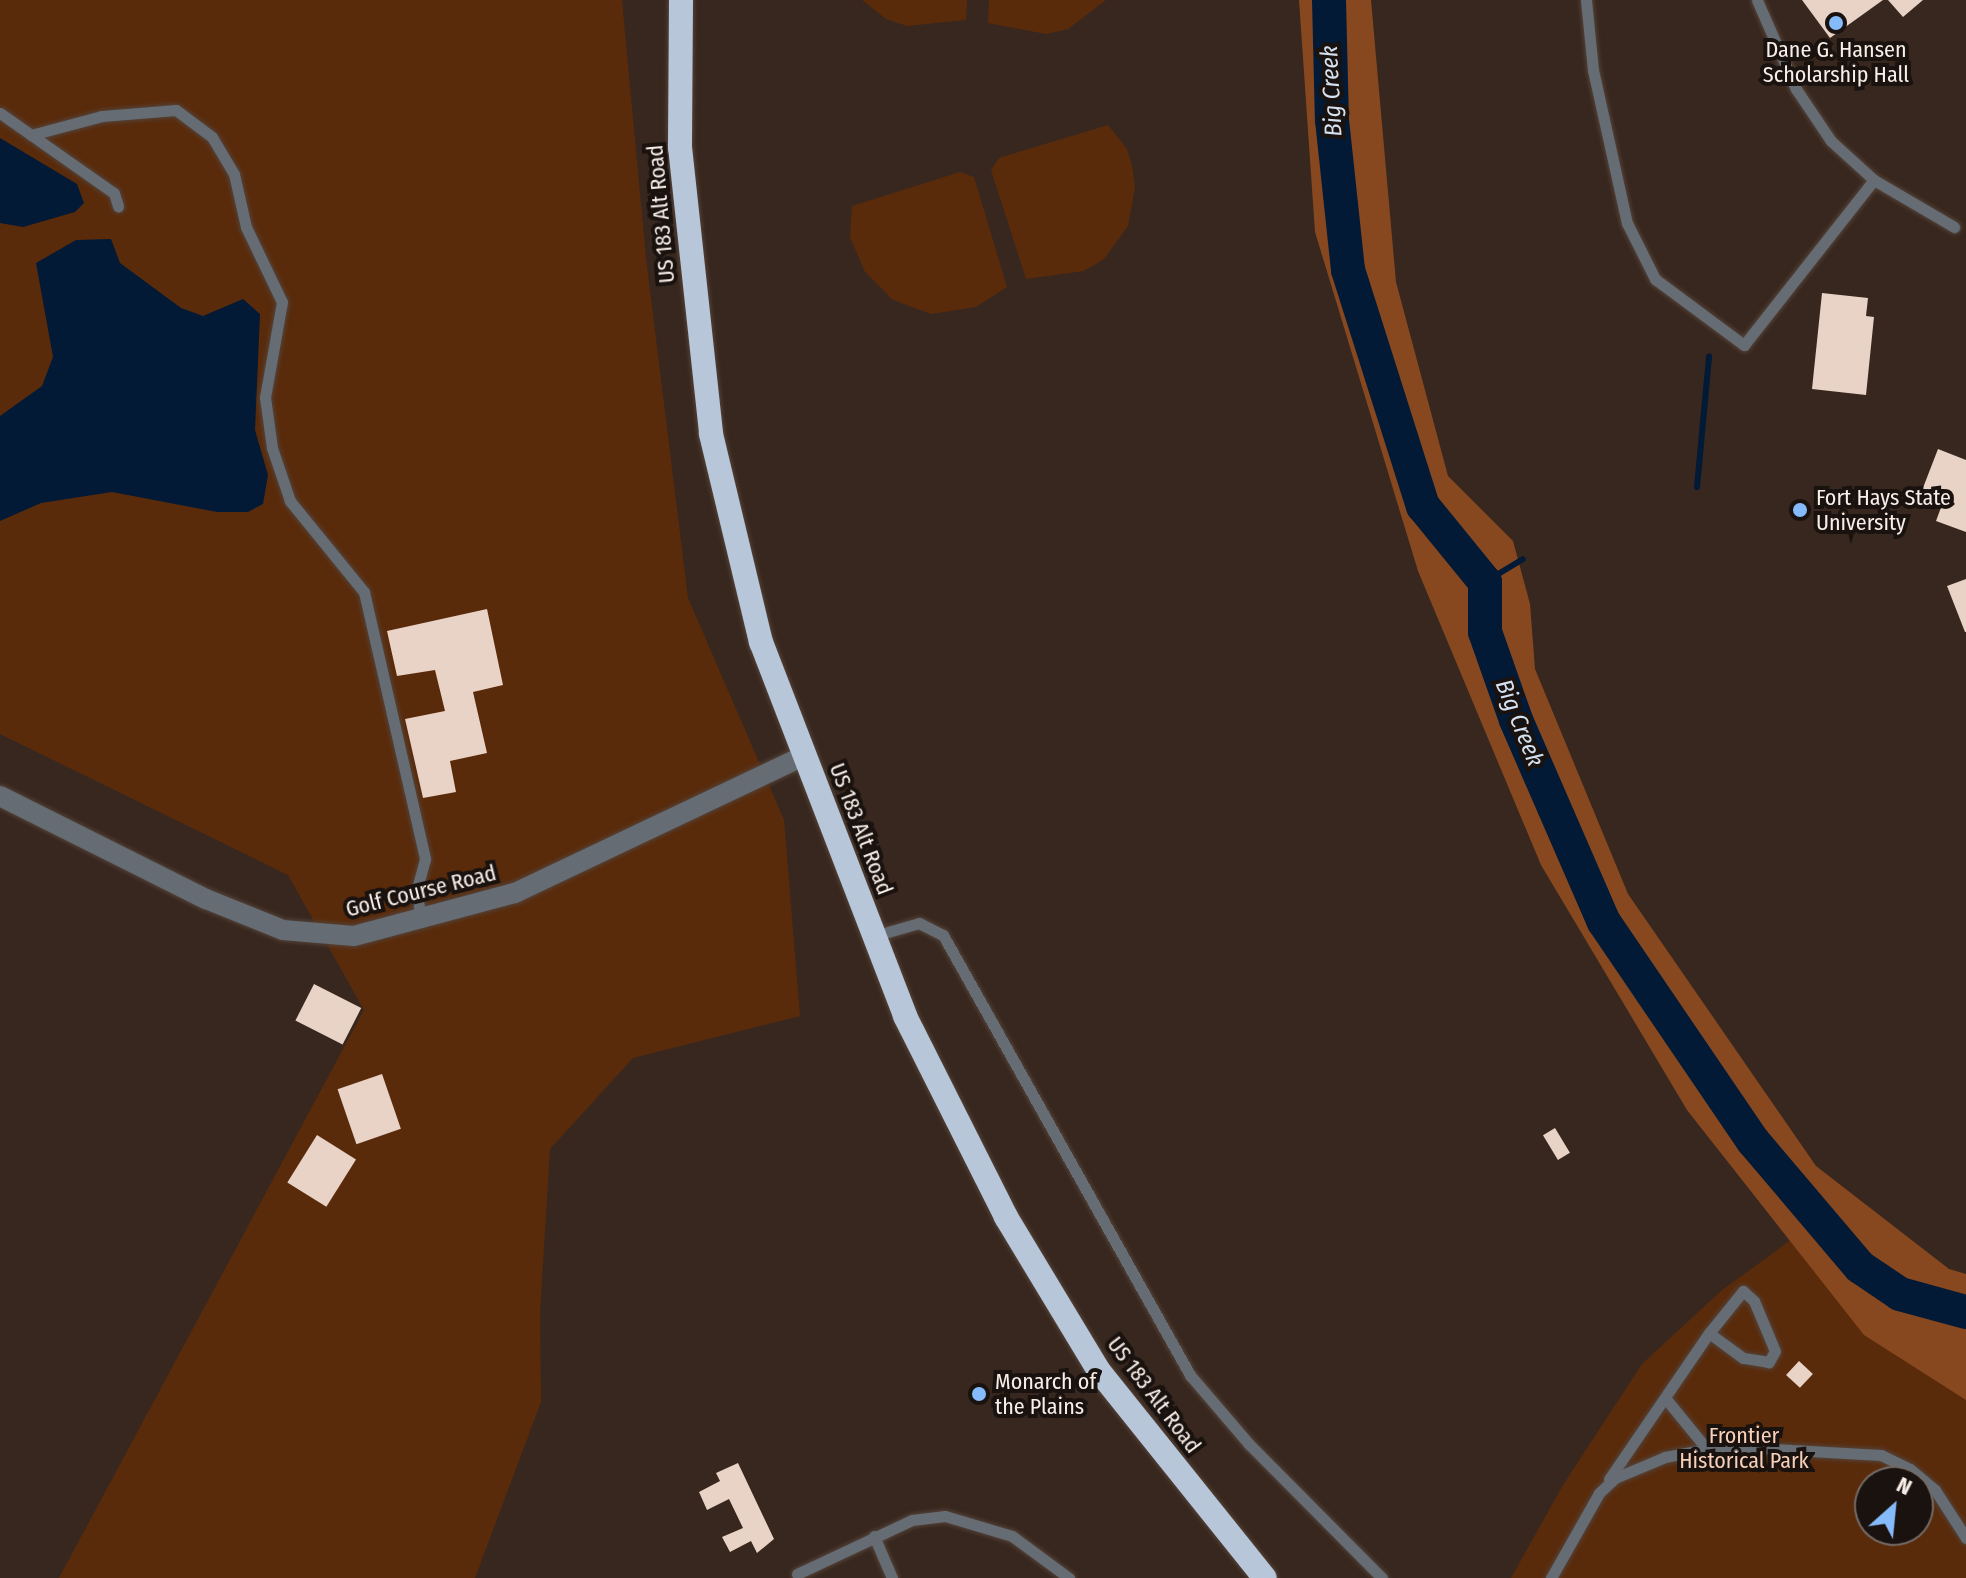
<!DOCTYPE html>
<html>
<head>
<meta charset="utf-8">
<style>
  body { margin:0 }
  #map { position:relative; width:1966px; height:1578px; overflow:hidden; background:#38271e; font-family:"Fira Sans Condensed",sans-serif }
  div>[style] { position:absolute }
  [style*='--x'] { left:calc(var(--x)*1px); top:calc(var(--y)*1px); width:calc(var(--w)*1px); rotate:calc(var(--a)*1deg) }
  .green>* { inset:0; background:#5a2b0b }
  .forest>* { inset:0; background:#88481f }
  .water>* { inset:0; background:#021a35 }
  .stream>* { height:6px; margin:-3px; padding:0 3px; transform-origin:3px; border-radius:3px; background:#021a35 }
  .river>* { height:34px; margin:-17px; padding:0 17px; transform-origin:17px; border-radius:17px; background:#021a35 }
  .building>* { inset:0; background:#e9d3c7; transform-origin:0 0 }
  .roads { filter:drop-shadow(0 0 2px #53433a) drop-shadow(0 0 2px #53433a) }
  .lane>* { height:11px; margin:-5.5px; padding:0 5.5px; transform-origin:5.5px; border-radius:5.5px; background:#666c73 }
  .street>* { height:20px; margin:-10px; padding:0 10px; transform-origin:10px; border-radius:10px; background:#666c73 }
  .highway>* { height:24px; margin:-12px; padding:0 12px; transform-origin:12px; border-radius:12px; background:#b7c6d8 }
  .dots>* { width:22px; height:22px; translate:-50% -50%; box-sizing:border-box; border:4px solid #19120e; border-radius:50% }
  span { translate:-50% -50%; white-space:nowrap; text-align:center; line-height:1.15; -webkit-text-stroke:8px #19120e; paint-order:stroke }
  .poi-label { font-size:22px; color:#f9eee8 }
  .left { translate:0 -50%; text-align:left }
  .street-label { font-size:22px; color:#f9eee8 }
  .park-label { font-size:22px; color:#f7cfba }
  .water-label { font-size:24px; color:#d4e1f1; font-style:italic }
  .north { position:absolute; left:1854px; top:1466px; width:80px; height:80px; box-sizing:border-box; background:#19120e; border:2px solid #736a65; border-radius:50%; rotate:27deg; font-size:22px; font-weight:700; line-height:32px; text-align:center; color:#f9eee8 }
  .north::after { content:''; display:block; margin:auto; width:28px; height:36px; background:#86bbfb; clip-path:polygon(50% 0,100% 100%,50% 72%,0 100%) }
</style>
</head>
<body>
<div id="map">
  <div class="green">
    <div style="clip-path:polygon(0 0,622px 0,646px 258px,688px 598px,784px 820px,800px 1016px,633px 1058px,550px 1149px,540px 1313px,541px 1402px,475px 1578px,59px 1578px,364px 1010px,288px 875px,0 734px)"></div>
    <div style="clip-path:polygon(862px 0,967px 0,966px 20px,907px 26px,886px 19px)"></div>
    <div style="clip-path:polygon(989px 0,1106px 0,1068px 29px,1046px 34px,988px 23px)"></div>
    <div style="clip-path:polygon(1108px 125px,1127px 149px,1132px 166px,1135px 187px,1128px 226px,1104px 259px,1084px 271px,1026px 279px,991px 170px,999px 158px)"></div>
    <div style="clip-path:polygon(960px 172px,974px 177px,1007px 287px,976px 307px,931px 314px,893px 300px,865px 272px,850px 237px,852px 206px)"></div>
    <div style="clip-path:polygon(evenodd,1836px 1207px,1966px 1312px,1966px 1578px,1511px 1578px,1563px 1485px,1642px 1364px,1721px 1291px,1836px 1207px,1870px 1482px,1918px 1482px,1918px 1530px,1870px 1530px,1870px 1482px)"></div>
  </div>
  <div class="forest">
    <div style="clip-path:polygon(1299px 0,1371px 0,1396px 282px,1448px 476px,1513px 541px,1530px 604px,1535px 669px,1628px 894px,1816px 1166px,1949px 1269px,1966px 1274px,1966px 1400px,1864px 1335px,1687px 1110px,1541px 865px,1418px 571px,1315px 232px)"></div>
  </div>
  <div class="water">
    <div style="clip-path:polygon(0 138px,77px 184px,84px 203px,75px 212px,23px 227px,0 223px)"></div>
    <div style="clip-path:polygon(111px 239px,120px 263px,181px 308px,203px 316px,243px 299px,260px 314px,255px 430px,268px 475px,263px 504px,248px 512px,217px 512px,112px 492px,41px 503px,0 521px,0 416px,42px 386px,53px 357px,36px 263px,76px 240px)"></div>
  </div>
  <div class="stream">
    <div style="--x:1697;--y:487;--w:131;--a:-84.7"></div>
    <div style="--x:1485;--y:582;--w:44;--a:-31.2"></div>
  </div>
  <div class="river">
    <div style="--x:1329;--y:0;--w:120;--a:88.6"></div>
    <div style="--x:1332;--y:120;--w:151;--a:83.9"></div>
    <div style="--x:1348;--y:270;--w:248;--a:72.4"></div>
    <div style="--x:1423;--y:506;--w:98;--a:50.8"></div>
    <div style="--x:1485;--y:582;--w:50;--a:90"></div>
    <div style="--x:1485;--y:632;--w:93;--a:70.6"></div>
    <div style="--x:1516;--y:720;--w:220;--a:66.5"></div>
    <div style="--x:1604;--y:922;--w:265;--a:55.8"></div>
    <div style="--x:1753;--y:1141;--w:165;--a:49.7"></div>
    <div style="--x:1860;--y:1267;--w:48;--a:34"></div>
    <div style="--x:1900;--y:1294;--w:68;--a:15.3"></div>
  </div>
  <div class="building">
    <div style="clip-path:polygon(1802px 0,1883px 0,1830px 38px)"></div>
    <div style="clip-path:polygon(1888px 0,1923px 0,1903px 17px)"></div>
    <div style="clip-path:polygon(1822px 293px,1868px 298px,1866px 316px,1874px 317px,1866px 395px,1812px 389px)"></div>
    <div style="clip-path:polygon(1938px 449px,1966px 460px,1966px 532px,1936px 521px,1943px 502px,1921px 493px)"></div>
    <div style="clip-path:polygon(1966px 579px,1966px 632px,1965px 632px,1947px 586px)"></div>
    <div style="clip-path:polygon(487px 609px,503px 685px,473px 692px,487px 753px,450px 761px,456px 792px,423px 798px,405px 719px,445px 711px,435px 670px,397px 676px,387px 631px)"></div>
    <div style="left:314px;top:984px;width:53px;height:41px;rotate:27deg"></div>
    <div style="left:382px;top:1074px;width:58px;height:47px;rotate:71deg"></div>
    <div style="left:1555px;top:1128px;width:29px;height:14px;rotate:59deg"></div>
    <div style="left:317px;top:1135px;width:46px;height:56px;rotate:32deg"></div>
    <div style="left:1799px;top:1361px;width:19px;height:19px;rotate:43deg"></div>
    <div style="clip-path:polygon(738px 1463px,774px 1539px,757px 1553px,751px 1541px,730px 1552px,722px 1537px,743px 1528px,729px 1499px,707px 1510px,699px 1492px,720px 1481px,716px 1473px)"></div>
  </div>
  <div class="roads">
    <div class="lane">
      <div style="--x:1586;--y:0;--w:70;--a:84.3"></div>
      <div style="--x:1593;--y:70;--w:157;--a:77.5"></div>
      <div style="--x:1627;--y:223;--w:63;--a:63.4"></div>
      <div style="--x:1655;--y:279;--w:111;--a:36.6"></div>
      <div style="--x:1744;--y:345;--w:210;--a:-51.8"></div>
      <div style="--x:1874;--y:180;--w:58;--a:-137.8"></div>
      <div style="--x:1831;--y:141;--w:63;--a:-123.9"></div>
      <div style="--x:1796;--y:89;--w:97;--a:-113.7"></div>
      <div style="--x:0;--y:113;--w:139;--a:35.1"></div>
      <div style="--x:114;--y:193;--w:14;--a:73"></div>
      <div style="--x:31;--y:135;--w:73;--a:-15"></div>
      <div style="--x:102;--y:116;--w:74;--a:-4.6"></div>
      <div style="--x:176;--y:110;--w:45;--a:36.9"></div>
      <div style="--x:212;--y:137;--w:43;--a:59.3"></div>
      <div style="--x:234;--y:174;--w:54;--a:77.2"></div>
      <div style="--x:246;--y:227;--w:83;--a:64.4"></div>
      <div style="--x:282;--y:302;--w:97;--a:100.1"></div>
      <div style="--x:265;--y:397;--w:51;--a:82.2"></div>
      <div style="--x:272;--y:448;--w:56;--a:71.2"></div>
      <div style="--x:290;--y:501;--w:117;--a:50.9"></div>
      <div style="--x:364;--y:592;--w:274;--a:77.1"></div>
      <div style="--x:425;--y:859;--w:34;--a:105"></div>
      <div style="--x:416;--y:892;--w:29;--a:78"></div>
      <div style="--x:1874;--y:180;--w:93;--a:30.4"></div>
      <div style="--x:874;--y:936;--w:47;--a:-16.1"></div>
      <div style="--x:919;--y:923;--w:27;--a:27"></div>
      <div style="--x:943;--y:935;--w:505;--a:60.69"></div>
      <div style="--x:1190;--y:1375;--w:91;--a:49.5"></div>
      <div style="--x:1249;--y:1444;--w:189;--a:45.2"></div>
      <div style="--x:1666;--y:1399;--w:63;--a:50.8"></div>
      <div style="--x:1609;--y:1479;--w:177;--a:-55.6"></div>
      <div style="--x:1709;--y:1333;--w:54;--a:-51"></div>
      <div style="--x:1743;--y:1291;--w:15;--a:42"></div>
      <div style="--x:1754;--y:1301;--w:54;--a:67.2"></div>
      <div style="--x:1775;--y:1351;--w:13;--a:119"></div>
      <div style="--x:1769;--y:1362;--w:26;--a:-171"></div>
      <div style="--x:1743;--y:1358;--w:42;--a:-143.7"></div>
      <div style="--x:874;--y:1536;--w:46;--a:66.8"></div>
      <div style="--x:797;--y:1574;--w:127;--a:-25.2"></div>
      <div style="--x:912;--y:1520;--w:33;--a:-7"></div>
      <div style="--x:945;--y:1516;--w:70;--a:16.6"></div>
      <div style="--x:1012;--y:1536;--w:71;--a:36.4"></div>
      <div style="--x:1551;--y:1578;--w:98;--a:-60.5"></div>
      <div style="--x:1599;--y:1493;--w:22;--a:-43"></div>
      <div style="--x:1615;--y:1478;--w:54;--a:-22.8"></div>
      <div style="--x:1665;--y:1457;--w:57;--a:-11.1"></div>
      <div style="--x:1721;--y:1446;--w:160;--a:3.2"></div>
      <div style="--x:1881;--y:1455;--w:32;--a:26"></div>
      <div style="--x:1910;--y:1469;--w:33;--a:40"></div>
      <div style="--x:1935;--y:1490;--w:57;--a:57.1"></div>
    </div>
    <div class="street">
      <div style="--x:0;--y:796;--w:230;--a:26.6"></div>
      <div style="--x:206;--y:899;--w:83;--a:21.9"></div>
      <div style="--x:283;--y:930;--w:71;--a:4.8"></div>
      <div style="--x:354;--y:936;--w:167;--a:-15"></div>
      <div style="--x:515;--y:893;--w:321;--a:-25.4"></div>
    </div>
    <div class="highway">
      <div style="--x:681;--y:0;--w:147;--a:90.4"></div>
      <div style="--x:680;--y:147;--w:289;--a:83.8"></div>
      <div style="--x:711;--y:434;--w:214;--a:76.5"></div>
      <div style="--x:761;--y:642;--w:401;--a:68.9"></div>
      <div style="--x:905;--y:1016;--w:225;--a:63.3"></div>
      <div style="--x:1006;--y:1217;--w:180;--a:58.9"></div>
      <div style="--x:1099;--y:1371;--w:265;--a:51.3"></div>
    </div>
  </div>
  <div class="dots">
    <div style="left:1836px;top:23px;background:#86bbfb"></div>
    <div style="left:1800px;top:510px;background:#86bbfb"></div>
    <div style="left:979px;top:1394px;background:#86bbfb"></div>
  </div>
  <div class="poi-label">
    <span style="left:1836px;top:62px">Dane G. Hansen<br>Scholarship Hall</span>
    <span class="left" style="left:1816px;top:510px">Fort Hays State<br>University</span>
    <span class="left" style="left:995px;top:1394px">Monarch of<br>the Plains</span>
  </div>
  <div class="street-label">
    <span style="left:661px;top:214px;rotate:-95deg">US 183 Alt Road</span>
    <span style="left:861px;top:829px;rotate:69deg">US 183 Alt Road</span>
    <span style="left:421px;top:891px;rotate:-14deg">Golf Course Road</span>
    <span style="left:1154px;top:1395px;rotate:53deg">US 183 Alt Road</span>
  </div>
  <div class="park-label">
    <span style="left:1744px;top:1448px">Frontier<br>Historical Park</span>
  </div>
  <div class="water-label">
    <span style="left:1332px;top:91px;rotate:-93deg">Big Creek</span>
    <span style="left:1519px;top:723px;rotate:68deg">Big Creek</span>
  </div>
  <div class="north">N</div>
</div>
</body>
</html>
